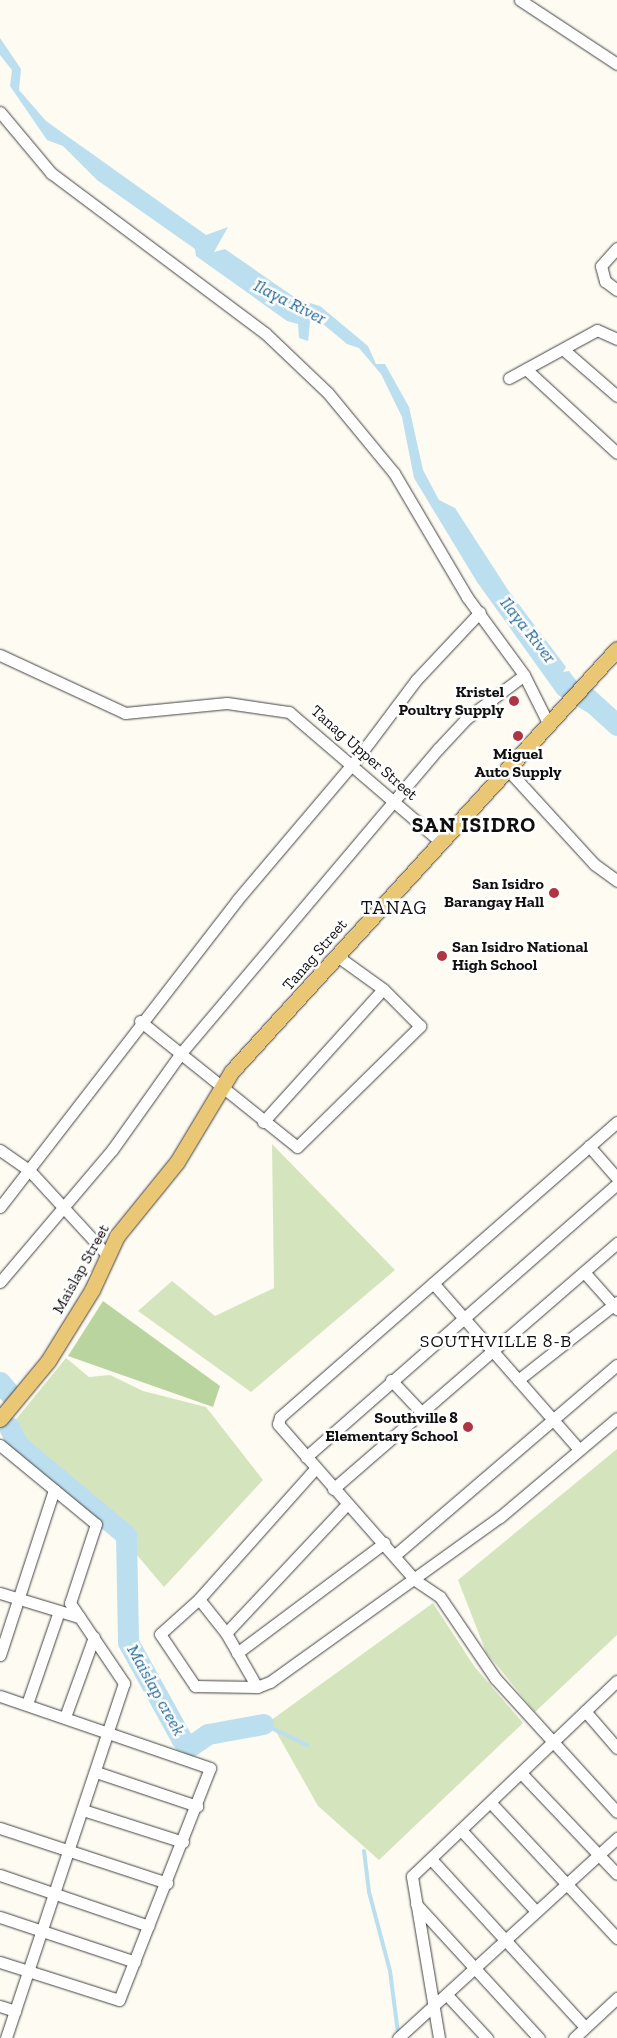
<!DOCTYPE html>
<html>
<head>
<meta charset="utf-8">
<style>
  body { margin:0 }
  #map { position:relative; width:617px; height:2038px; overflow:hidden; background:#fdfbf2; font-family:"Zilla Slab",serif }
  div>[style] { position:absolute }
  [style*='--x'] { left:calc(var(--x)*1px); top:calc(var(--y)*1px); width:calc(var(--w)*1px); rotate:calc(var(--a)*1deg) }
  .green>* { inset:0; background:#d4e5be }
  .forest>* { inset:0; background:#bad49f }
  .water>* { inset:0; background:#bcdff0 }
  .stream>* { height:4px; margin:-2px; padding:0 2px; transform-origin:2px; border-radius:2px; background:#bcdff0 }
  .river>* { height:21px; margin:-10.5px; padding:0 10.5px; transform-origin:10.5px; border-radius:10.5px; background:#bcdff0 }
  .roads { filter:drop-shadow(0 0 1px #424242) drop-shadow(0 0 1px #424242) }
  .minor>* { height:11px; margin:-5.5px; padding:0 5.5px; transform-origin:5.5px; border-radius:5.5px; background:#fff }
  .major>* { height:15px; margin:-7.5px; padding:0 7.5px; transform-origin:7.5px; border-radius:7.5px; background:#eac775 }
  .dots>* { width:14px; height:14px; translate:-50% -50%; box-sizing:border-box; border:2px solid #fff; border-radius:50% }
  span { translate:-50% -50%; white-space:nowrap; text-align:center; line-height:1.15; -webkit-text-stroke:5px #fff; paint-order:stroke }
  .poi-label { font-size:16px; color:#0f0f0f; font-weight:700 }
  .right { translate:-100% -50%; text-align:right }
  .left { translate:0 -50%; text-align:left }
  .street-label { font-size:16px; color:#0f0f0f }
  .water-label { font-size:18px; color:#256994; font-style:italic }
  .neighbourhood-label { font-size:18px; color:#0f0f0f; letter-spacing:1px }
  .quarter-label { font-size:19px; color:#0f0f0f; letter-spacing:1px }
  .district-label { font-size:21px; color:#0f0f0f; font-weight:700; letter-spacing:1px }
</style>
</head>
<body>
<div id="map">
  <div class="green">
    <div style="clip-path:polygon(272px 1144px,395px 1270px,251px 1392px,138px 1311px,172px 1281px,215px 1316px,274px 1288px)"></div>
    <div style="clip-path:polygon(66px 1358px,89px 1377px,110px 1375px,143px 1391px,206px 1407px,263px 1480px,164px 1587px,98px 1509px,30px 1458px,13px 1423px)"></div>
    <div style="clip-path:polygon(617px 1449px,617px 1635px,535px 1712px,486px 1652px,458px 1580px)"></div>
    <div style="clip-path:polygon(433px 1603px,474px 1666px,523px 1723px,379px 1860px,318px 1806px,270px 1721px)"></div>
  </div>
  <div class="forest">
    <div style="clip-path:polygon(103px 1301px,220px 1386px,213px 1407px,68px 1356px)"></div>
  </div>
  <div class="water">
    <div style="clip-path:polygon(0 38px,21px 69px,19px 90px,46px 121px,206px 235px,228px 227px,214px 252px,225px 249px,297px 299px,320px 306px,368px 346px,376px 364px,385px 364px,409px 407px,423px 470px,439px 500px,455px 508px,508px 590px,566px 667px,563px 672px,569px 671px,593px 703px,605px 706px,605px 716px,615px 716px,617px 730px,558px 695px,477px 582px,414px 478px,402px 417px,381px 374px,359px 348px,347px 344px,311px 314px,308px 341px,299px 338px,298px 324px,287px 321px,196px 256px,195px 249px,97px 180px,63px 146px,47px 140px,10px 86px,12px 70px,0 55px)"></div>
  </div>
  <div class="stream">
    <div style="--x:263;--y:1724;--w:49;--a:25.5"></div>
    <div style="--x:364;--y:1851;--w:41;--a:83"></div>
    <div style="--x:369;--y:1892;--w:82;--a:75.1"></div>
    <div style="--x:390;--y:1971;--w:63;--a:82.6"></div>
  </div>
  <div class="river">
    <div style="--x:583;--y:694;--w:46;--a:42.4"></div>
    <div style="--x:0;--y:1382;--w:17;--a:50"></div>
    <div style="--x:9;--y:1427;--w:20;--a:63"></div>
    <div style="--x:18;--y:1445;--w:141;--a:39.8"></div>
    <div style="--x:126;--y:1535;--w:107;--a:88.9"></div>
    <div style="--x:128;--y:1642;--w:112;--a:61.1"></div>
    <div style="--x:182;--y:1740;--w:11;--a:27"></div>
    <div style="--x:192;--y:1745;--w:19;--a:-35"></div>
    <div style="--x:208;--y:1734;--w:56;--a:-10.3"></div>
  </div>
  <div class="roads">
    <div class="minor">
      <div style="--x:520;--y:0;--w:116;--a:33.4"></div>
      <div style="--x:0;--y:112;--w:80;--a:50.1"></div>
      <div style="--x:51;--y:173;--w:267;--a:36.8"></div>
      <div style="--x:265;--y:333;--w:87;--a:43.6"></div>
      <div style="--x:328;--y:393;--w:104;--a:50.5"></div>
      <div style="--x:394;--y:473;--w:144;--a:59.5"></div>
      <div style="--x:467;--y:597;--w:97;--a:53.8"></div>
      <div style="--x:524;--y:675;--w:56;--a:63.4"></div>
      <div style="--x:617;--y:248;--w:24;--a:132"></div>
      <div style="--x:601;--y:266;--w:16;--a:75"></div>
      <div style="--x:605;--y:281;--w:15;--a:37"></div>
      <div style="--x:564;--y:350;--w:70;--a:41"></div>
      <div style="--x:527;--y:370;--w:122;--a:42.7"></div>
      <div style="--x:509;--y:378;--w:100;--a:-28.6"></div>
      <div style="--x:597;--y:330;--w:22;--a:24"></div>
      <div style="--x:0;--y:655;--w:138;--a:24.9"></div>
      <div style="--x:125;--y:713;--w:102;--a:-5.6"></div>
      <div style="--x:227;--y:703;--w:63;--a:8.3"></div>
      <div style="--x:289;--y:712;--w:201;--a:40.6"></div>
      <div style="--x:508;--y:770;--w:127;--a:47.5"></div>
      <div style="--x:594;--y:864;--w:29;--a:36"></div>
      <div style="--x:140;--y:1021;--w:201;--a:38.7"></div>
      <div style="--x:297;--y:1147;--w:173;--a:-44.5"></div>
      <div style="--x:420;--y:1026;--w:52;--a:-135"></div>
      <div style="--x:383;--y:989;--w:57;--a:-144.3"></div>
      <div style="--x:263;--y:1122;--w:179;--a:-47.9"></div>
      <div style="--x:617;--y:1122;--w:448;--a:138.8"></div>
      <div style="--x:280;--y:1417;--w:7;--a:106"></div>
      <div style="--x:278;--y:1424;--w:208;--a:48.7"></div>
      <div style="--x:415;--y:1580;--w:30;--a:34"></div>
      <div style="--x:440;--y:1597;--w:98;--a:55.8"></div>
      <div style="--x:495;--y:1678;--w:181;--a:47.7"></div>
      <div style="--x:589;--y:1146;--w:43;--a:48.8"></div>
      <div style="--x:0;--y:1150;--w:35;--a:35"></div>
      <div style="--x:29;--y:1170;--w:117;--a:47.4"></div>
      <div style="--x:0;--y:1207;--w:388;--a:-52.3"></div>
      <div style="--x:237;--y:900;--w:189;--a:-49.7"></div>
      <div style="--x:359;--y:756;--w:95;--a:-53.1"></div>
      <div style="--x:416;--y:680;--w:93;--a:-46.7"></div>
      <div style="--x:584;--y:1272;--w:50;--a:48.3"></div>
      <div style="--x:0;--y:1282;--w:173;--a:-49.7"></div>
      <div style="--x:112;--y:1150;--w:119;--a:-54.6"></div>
      <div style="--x:181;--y:1053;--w:398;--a:-49.8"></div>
      <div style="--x:438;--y:749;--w:42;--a:-46.9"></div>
      <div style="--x:467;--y:718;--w:71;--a:-37"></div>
      <div style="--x:433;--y:1283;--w:221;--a:48.7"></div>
      <div style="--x:391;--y:1380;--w:44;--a:46.8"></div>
      <div style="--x:518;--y:1380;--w:126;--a:-38.2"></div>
      <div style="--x:0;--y:1445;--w:124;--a:39.5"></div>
      <div style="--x:96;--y:1524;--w:83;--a:108.2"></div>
      <div style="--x:70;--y:1603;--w:97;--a:56"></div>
      <div style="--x:124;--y:1683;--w:374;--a:108.4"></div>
      <div style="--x:306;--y:1457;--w:414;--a:-41.3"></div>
      <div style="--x:333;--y:1489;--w:376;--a:-40.9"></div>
      <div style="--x:395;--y:1555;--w:292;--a:-40.6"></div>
      <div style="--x:0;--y:1593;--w:83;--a:16.9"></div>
      <div style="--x:199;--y:1599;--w:52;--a:138.1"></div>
      <div style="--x:160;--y:1634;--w:63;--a:56.1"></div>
      <div style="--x:195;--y:1686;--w:62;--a:0.9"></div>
      <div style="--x:257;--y:1687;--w:14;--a:-21"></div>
      <div style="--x:270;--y:1682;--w:283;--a:-35.7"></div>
      <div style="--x:500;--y:1517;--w:153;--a:-40.2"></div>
      <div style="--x:226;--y:1633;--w:177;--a:-46.8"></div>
      <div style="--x:237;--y:1653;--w:184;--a:-36.8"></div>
      <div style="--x:0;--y:1655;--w:174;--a:-71.9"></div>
      <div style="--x:257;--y:1687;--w:62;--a:-119.9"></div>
      <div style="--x:226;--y:1633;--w:43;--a:-128.5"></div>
      <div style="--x:199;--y:1599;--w:174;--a:-48.3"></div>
      <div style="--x:0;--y:1696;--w:222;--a:18.9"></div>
      <div style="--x:210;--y:1768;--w:249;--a:111.4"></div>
      <div style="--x:119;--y:2000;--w:125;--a:-162.3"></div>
      <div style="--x:27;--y:1704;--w:98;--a:-71"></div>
      <div style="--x:585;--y:1711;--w:49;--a:49.1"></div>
      <div style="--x:65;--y:1717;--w:85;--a:-70.1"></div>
      <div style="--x:96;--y:1772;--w:107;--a:18.6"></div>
      <div style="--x:521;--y:1773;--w:139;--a:46.5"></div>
      <div style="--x:491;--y:1803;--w:185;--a:47"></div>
      <div style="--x:83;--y:1810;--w:105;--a:17.7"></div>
      <div style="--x:0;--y:1828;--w:176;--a:18.2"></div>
      <div style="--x:461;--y:1830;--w:108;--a:47.3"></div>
      <div style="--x:431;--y:1859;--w:228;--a:47.5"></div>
      <div style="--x:0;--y:1875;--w:157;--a:18.9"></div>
      <div style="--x:416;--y:1904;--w:182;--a:47.5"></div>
      <div style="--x:0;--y:1917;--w:142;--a:18.4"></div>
      <div style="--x:447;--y:1995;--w:59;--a:47.1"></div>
      <div style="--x:0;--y:2006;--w:16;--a:18"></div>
      <div style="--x:398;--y:2038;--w:297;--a:-42.4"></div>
      <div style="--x:439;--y:2038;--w:164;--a:-99.5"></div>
      <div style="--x:412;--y:1876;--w:283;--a:-43.6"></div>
      <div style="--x:574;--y:2038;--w:59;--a:-42.9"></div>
    </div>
    <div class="major">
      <div style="--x:0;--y:1419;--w:75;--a:-50.4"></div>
      <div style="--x:48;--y:1361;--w:84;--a:-58.2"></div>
      <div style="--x:92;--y:1290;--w:60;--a:-65.2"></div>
      <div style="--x:117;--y:1236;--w:95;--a:-51"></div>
      <div style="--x:177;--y:1162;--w:106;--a:-58.9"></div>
      <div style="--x:232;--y:1071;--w:571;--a:-47.63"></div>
    </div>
  </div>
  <div class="dots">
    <div style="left:514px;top:701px;background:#b03542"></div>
    <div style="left:518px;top:736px;background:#b03542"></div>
    <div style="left:554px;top:893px;background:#b03542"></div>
    <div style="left:442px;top:956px;background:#b03542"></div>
    <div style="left:468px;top:1427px;background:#b03542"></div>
  </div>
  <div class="poi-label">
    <span class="right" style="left:504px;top:701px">Kristel<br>Poultry Supply</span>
    <span style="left:518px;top:763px">Miguel<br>Auto Supply</span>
    <span class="right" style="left:544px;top:893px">San Isidro<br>Barangay Hall</span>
    <span class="left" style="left:452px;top:956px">San Isidro National<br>High School</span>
    <span class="right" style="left:458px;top:1427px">Southville 8<br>Elementary School</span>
  </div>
  <div class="street-label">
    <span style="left:364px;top:753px;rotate:41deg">Tanag Upper Street</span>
    <span style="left:315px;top:955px;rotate:-49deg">Tanag Street</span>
    <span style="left:81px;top:1269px;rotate:-61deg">Maislap Street</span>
  </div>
  <div class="water-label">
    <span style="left:290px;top:302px;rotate:27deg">Ilaya River</span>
    <span style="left:528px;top:630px;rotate:52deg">Ilaya River</span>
    <span style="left:156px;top:1690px;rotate:61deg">Maislap creek</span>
  </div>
  <div class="neighbourhood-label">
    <span style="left:496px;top:1341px">SOUTHVILLE 8-B</span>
  </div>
  <div class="quarter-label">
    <span style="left:394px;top:908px">TANAG</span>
  </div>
  <div class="district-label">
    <span style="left:474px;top:825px">SAN ISIDRO</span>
  </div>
</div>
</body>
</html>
